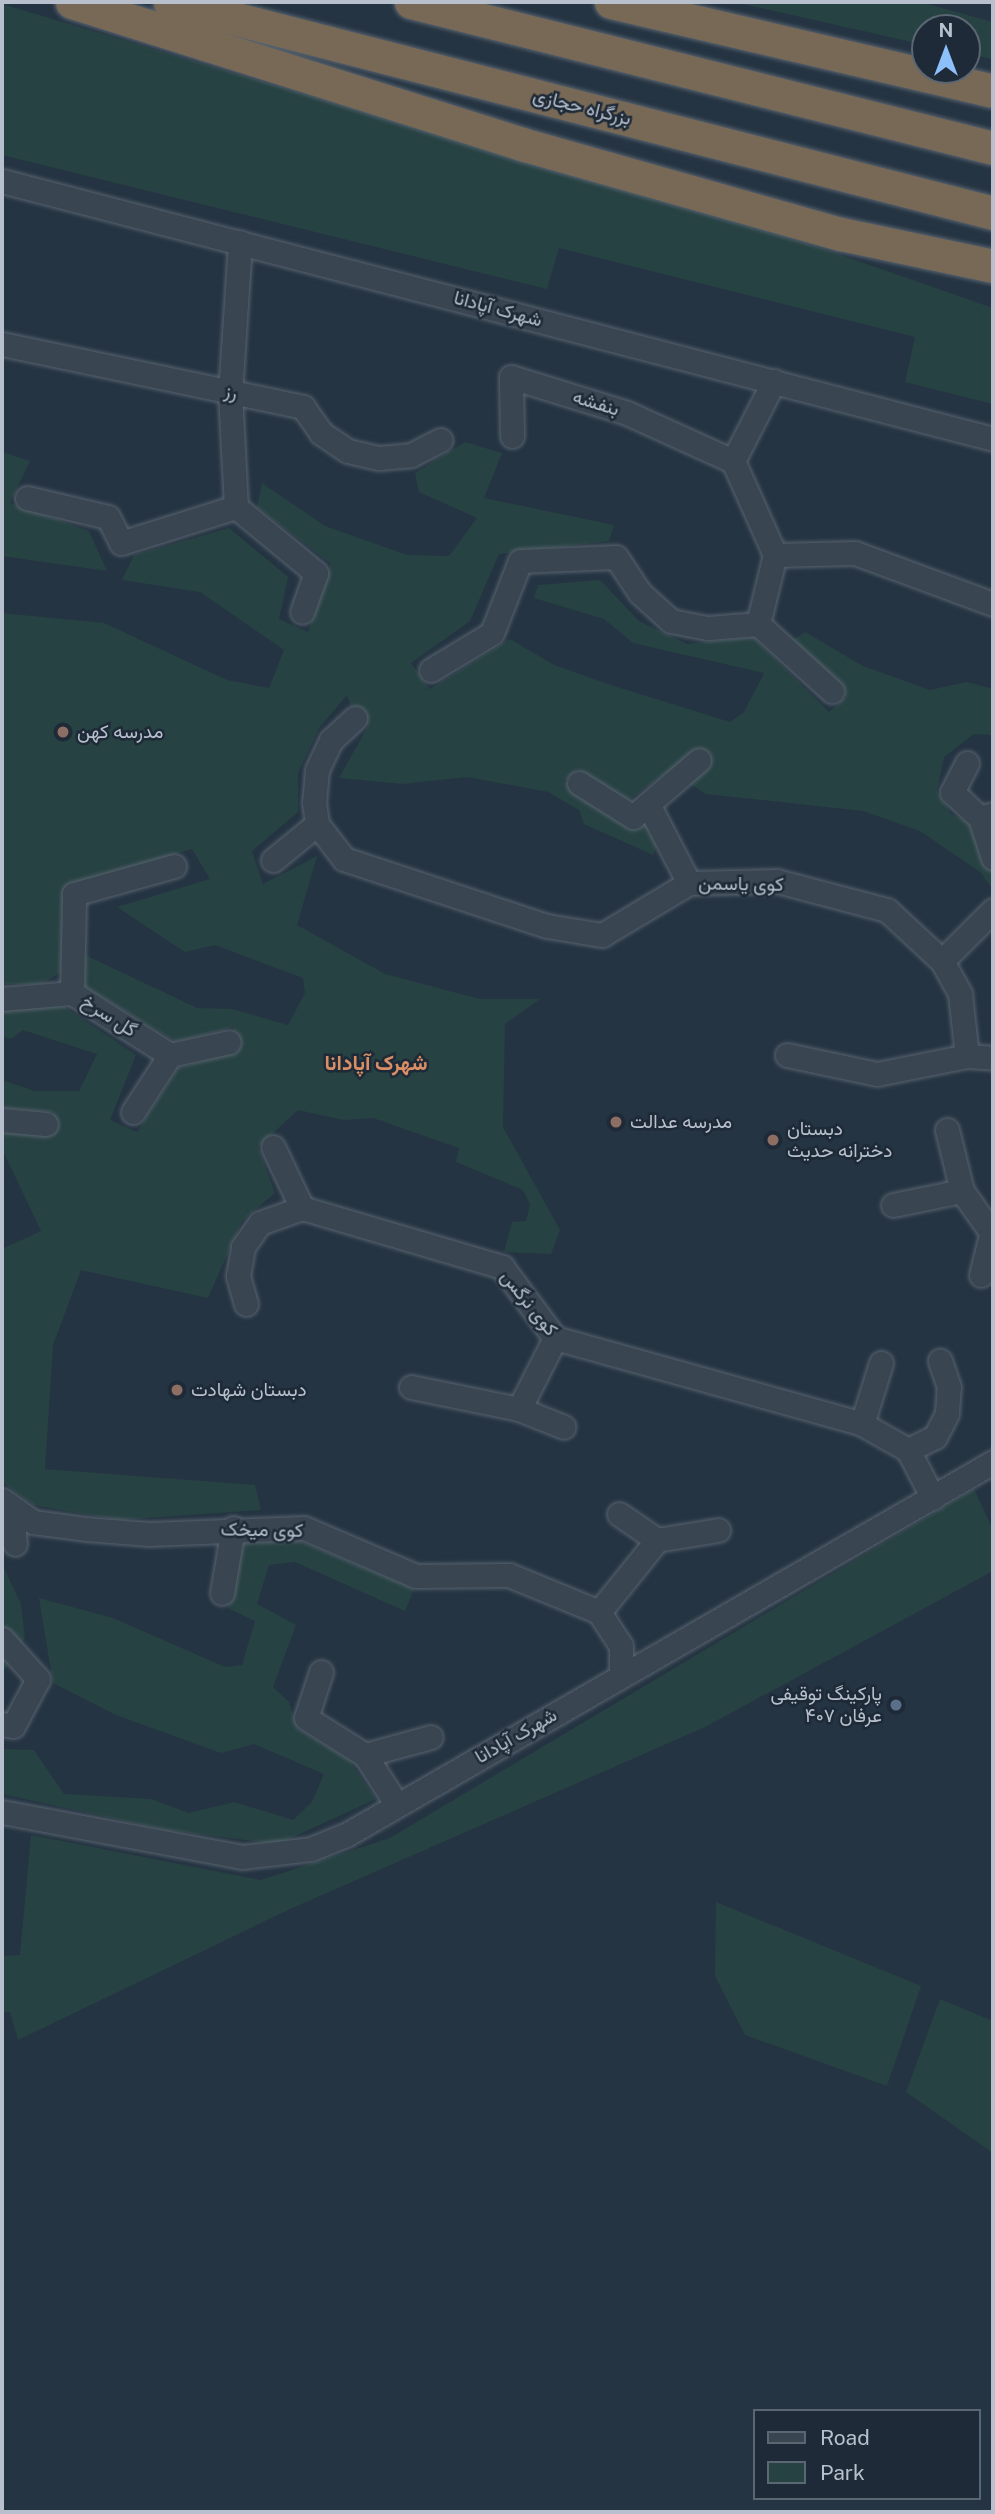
<!DOCTYPE html>
<html>
<head>
<meta charset="utf-8">
<style>
  body { margin:0 }
  #map { position:relative; width:995px; height:2514px; overflow:hidden; background:#253442; font-family:"Public Sans",Vazirmatn,sans-serif }
  div>[style] { position:absolute }
  [style*='--x'] { left:calc(var(--x)*1px); top:calc(var(--y)*1px); width:calc(var(--w)*1px); rotate:calc(var(--a)*1deg) }
  .green>* { inset:0; background:#274243 }
  .roads { filter:drop-shadow(0 0 2px #58636f) drop-shadow(0 0 2px #58636f) }
  .minor>* { height:23px; margin:-11.5px; padding:0 11.5px; transform-origin:11.5px; border-radius:11.5px; background:#3a4552 }
  .highway>* { height:33px; margin:-16.5px; padding:0 16.5px; transform-origin:16.5px; border-radius:16.5px; background:#786957 }
  .dots>* { width:19px; height:19px; translate:-50% -50%; box-sizing:border-box; border:4px solid #1e2a37; border-radius:50% }
  span { translate:-50% -50%; white-space:nowrap; text-align:center; line-height:1.15; -webkit-text-stroke:5px #1e2a37; paint-order:stroke }
  .street-label { font-size:19px; color:#b7c0cc }
  .poi-label { font-size:19px; color:#b7c0cc }
  .left { translate:0 -50%; text-align:left }
  .right { translate:-100% -50%; text-align:right }
  .neighbourhood-label { font-size:21px; color:#d98f65; font-weight:700 }
  .frame { position:absolute; inset:0; border:4px solid #b7c0cc; pointer-events:none }
  .legend { position:absolute; left:753px; top:2409px; width:228px; height:91px; box-sizing:border-box; background:#1e2a37; border:2px solid #5b6673; margin:0; padding:9px 12px; list-style:none; font-size:21px; color:#b7c0cc }
  .legend li { display:flex; align-items:center; gap:14px; height:35px }
  .legend b { width:35px; border:2px solid #5b6673 }
  .north { position:absolute; left:911px; top:14px; width:70px; height:70px; box-sizing:border-box; background:#1e2a37; border:2px solid #5b6673; border-radius:50%; rotate:0deg; font-size:19px; font-weight:700; line-height:28px; text-align:center; color:#b7c0cc }
  .north::after { content:''; display:block; margin:auto; width:24px; height:32px; background:#8dbffb; clip-path:polygon(50% 0,100% 100%,50% 72%,0 100%) }
</style>
</head>
<body>
<div id="map">
  <div class="green">
    <div style="clip-path:polygon(734px 2px,920px 2px,993px 22px,993px 59px,967px 54px,967px 28px,925px 28px,925px 45px)"></div>
    <div style="clip-path:polygon(2px 4px,586px 178px,680px 199px,993px 308px,993px 404px,905px 382px,915px 337px,559px 248px,547px 289px,2px 155px)"></div>
    <div style="clip-path:polygon(465px 442px,502px 453px,484px 498px,614px 525px,609px 541px,499px 554px,470px 621px,411px 663px,430px 689px,510px 639px,554px 665px,611px 685px,730px 722px,744px 712px,764px 673px,633px 643px,604px 619px,534px 598px,538px 585px,600px 580px,639px 621px,687px 644px,753px 637px,829px 712px,846px 697px,790px 642px,805px 632px,863px 666px,930px 690px,967px 682px,993px 689px,993px 735px,974px 734px,944px 757px,937px 792px,951px 814px,993px 833px,993px 889px,980px 872px,920px 831px,863px 811px,706px 794px,687px 782px,708px 764px,701px 748px,626px 802px,577px 770px,564px 781px,625px 826px,643px 817px,658px 844px,653px 855px,584px 824px,579px 810px,548px 792px,467px 777px,402px 784px,339px 778px,368px 726px,355px 718px,347px 695px,320px 727px,298px 773px,298px 812px,252px 851px,263px 884px,317px 856px,297px 925px,385px 974px,480px 999px,540px 999px,505px 1024px,503px 1127px,560px 1230px,551px 1254px,504px 1252px,512px 1222px,526px 1221px,530px 1204px,523px 1190px,456px 1162px,459px 1148px,373px 1118px,344px 1120px,298px 1110px,258px 1147px,275px 1193px,242px 1221px,208px 1298px,81px 1270px,53px 1345px,45px 1469px,255px 1485px,261px 1510px,120px 1520px,33px 1505px,2px 1482px,2px 1249px,41px 1231px,2px 1149px,2px 1131px,55px 1131px,53px 1112px,2px 1108px,2px 1080px,35px 1091px,79px 1091px,97px 1054px,23px 1030px,11px 1039px,2px 1036px,2px 1011px,59px 1003px,136px 1055px,110px 1120px,137px 1132px,178px 1068px,237px 1051px,233px 1027px,176px 1042px,84px 986px,81px 953px,197px 1008px,232px 1009px,288px 1025px,305px 993px,303px 978px,215px 945px,185px 952px,117px 907px,210px 879px,192px 849px,68px 886px,64px 970px,42px 984px,2px 984px,2px 613px,104px 623px,227px 680px,269px 688px,284px 650px,200px 592px,122px 580px,134px 555px,229px 528px,288px 577px,279px 619px,308px 632px,331px 564px,257px 507px,262px 483px,325px 526px,407px 555px,449px 556px,477px 518px,419px 492px,415px 473px)"></div>
    <div style="clip-path:polygon(2px 452px,30px 461px,10px 503px,89px 531px,107px 571px,2px 556px)"></div>
    <div style="clip-path:polygon(974px 1489px,993px 1530px,993px 1571px,705px 1727px,288px 1910px,18px 2040px,10px 2012px,2px 2012px,2px 1956px,20px 1955px,31px 1835px,261px 1880px,390px 1838px)"></div>
    <div style="clip-path:polygon(2px 1516px,4px 1568px,21px 1604px,25px 1638px,2px 1674px)"></div>
    <div style="clip-path:polygon(244px 1538px,299px 1541px,414px 1589px,405px 1611px,295px 1562px,269px 1565px,257px 1604px,296px 1625px,273px 1687px,289px 1702px,298px 1729px,349px 1760px,376px 1799px,278px 1844px,166px 1830px,2px 1794px,2px 1749px,34px 1750px,64px 1794px,151px 1799px,189px 1813px,234px 1802px,293px 1820px,312px 1802px,324px 1774px,254px 1744px,221px 1753px,116px 1715px,53px 1683px,39px 1598px,113px 1618px,225px 1667px,242px 1665px,255px 1621px,228px 1608px)"></div>
    <div style="clip-path:polygon(716px 1902px,921px 1986px,887px 2086px,745px 2035px,715px 1976px)"></div>
    <div style="clip-path:polygon(940px 1999px,993px 2021px,993px 2153px,906px 2092px)"></div>
  </div>
  <div class="roads">
    <div class="minor">
      <div style="--x:2;--y:181;--w:1024;--a:14.59"></div>
      <div style="--x:2;--y:344;--w:308;--a:11.8"></div>
      <div style="--x:303;--y:407;--w:32;--a:55"></div>
      <div style="--x:321;--y:433;--w:32;--a:34"></div>
      <div style="--x:348;--y:451;--w:32;--a:13"></div>
      <div style="--x:379;--y:458;--w:32;--a:-5"></div>
      <div style="--x:411;--y:455;--w:33;--a:-27"></div>
      <div style="--x:512;--y:436;--w:59;--a:-91"></div>
      <div style="--x:511;--y:377;--w:121;--a:17.2"></div>
      <div style="--x:627;--y:413;--w:116;--a:24.4"></div>
      <div style="--x:733;--y:461;--w:103;--a:65.9"></div>
      <div style="--x:775;--y:555;--w:80;--a:-1.4"></div>
      <div style="--x:855;--y:553;--w:147;--a:20.3"></div>
      <div style="--x:733;--y:461;--w:90;--a:-62.9"></div>
      <div style="--x:27;--y:498;--w:83;--a:13.2"></div>
      <div style="--x:108;--y:517;--w:29;--a:63"></div>
      <div style="--x:121;--y:543;--w:121;--a:-17.4"></div>
      <div style="--x:236;--y:507;--w:104;--a:39.5"></div>
      <div style="--x:316;--y:573;--w:41;--a:109.7"></div>
      <div style="--x:236;--y:507;--w:113;--a:-93"></div>
      <div style="--x:230;--y:394;--w:152;--a:-86.2"></div>
      <div style="--x:758;--y:624;--w:71;--a:-76.2"></div>
      <div style="--x:431;--y:670;--w:71;--a:-31.2"></div>
      <div style="--x:492;--y:633;--w:77;--a:-68.7"></div>
      <div style="--x:520;--y:561;--w:96;--a:-2.4"></div>
      <div style="--x:616;--y:557;--w:43;--a:56.3"></div>
      <div style="--x:640;--y:593;--w:42;--a:42.1"></div>
      <div style="--x:671;--y:621;--w:38;--a:11"></div>
      <div style="--x:708;--y:628;--w:50;--a:-4.6"></div>
      <div style="--x:758;--y:624;--w:100;--a:42.2"></div>
      <div style="--x:355;--y:718;--w:33;--a:137"></div>
      <div style="--x:331;--y:740;--w:33;--a:115"></div>
      <div style="--x:317;--y:770;--w:32;--a:95"></div>
      <div style="--x:314;--y:802;--w:22;--a:82"></div>
      <div style="--x:317;--y:824;--w:44;--a:52.4"></div>
      <div style="--x:344;--y:859;--w:214;--a:18.3"></div>
      <div style="--x:547;--y:926;--w:56;--a:9.3"></div>
      <div style="--x:602;--y:935;--w:101;--a:-30.9"></div>
      <div style="--x:967;--y:763;--w:33;--a:117"></div>
      <div style="--x:952;--y:792;--w:38;--a:43"></div>
      <div style="--x:980;--y:818;--w:14;--a:-17"></div>
      <div style="--x:579;--y:783;--w:64;--a:32.2"></div>
      <div style="--x:633;--y:817;--w:87;--a:-40.8"></div>
      <div style="--x:648;--y:804;--w:89;--a:62.6"></div>
      <div style="--x:689;--y:883;--w:88;--a:-1.3"></div>
      <div style="--x:777;--y:881;--w:114;--a:14.8"></div>
      <div style="--x:887;--y:910;--w:75;--a:42.8"></div>
      <div style="--x:942;--y:961;--w:38;--a:61"></div>
      <div style="--x:960;--y:994;--w:62;--a:83.6"></div>
      <div style="--x:967;--y:1056;--w:26;--a:4"></div>
      <div style="--x:980;--y:818;--w:42;--a:72"></div>
      <div style="--x:273;--y:860;--w:57;--a:-39.3"></div>
      <div style="--x:942;--y:961;--w:72;--a:-45"></div>
      <div style="--x:72;--y:993;--w:99;--a:-88.8"></div>
      <div style="--x:74;--y:894;--w:104;--a:-15.6"></div>
      <div style="--x:2;--y:999;--w:70;--a:-4.9"></div>
      <div style="--x:72;--y:993;--w:116;--a:32.3"></div>
      <div style="--x:787;--y:1055;--w:92;--a:11.9"></div>
      <div style="--x:877;--y:1074;--w:92;--a:-11.3"></div>
      <div style="--x:133;--y:1112;--w:68;--a:-57"></div>
      <div style="--x:170;--y:1055;--w:60;--a:-12.4"></div>
      <div style="--x:2;--y:1120;--w:44;--a:5.2"></div>
      <div style="--x:273;--y:1147;--w:68;--a:64.6"></div>
      <div style="--x:962;--y:1191;--w:54;--a:54.8"></div>
      <div style="--x:893;--y:1205;--w:70;--a:-11.5"></div>
      <div style="--x:962;--y:1191;--w:63;--a:-103.8"></div>
      <div style="--x:981;--y:1275;--w:41;--a:-76"></div>
      <div style="--x:246;--y:1304;--w:29;--a:-106"></div>
      <div style="--x:238;--y:1276;--w:29;--a:-80"></div>
      <div style="--x:243;--y:1247;--w:29;--a:-55"></div>
      <div style="--x:260;--y:1223;--w:45;--a:-19.7"></div>
      <div style="--x:302;--y:1208;--w:209;--a:16.4"></div>
      <div style="--x:502;--y:1267;--w:89;--a:53.3"></div>
      <div style="--x:555;--y:1338;--w:319;--a:15.6"></div>
      <div style="--x:862;--y:1424;--w:53;--a:29.5"></div>
      <div style="--x:908;--y:1450;--w:54;--a:62.5"></div>
      <div style="--x:411;--y:1387;--w:110;--a:11.5"></div>
      <div style="--x:519;--y:1409;--w:48;--a:21.8"></div>
      <div style="--x:519;--y:1409;--w:80;--a:-63.1"></div>
      <div style="--x:862;--y:1424;--w:64;--a:-72.7"></div>
      <div style="--x:908;--y:1450;--w:30;--a:-26"></div>
      <div style="--x:935;--y:1437;--w:27;--a:-63"></div>
      <div style="--x:947;--y:1413;--w:26;--a:-86"></div>
      <div style="--x:949;--y:1387;--w:28;--a:-109"></div>
      <div style="--x:2;--y:1500;--w:38;--a:35"></div>
      <div style="--x:33;--y:1522;--w:53;--a:7.5"></div>
      <div style="--x:86;--y:1529;--w:63;--a:4.5"></div>
      <div style="--x:149;--y:1534;--w:155;--a:-2.2"></div>
      <div style="--x:304;--y:1528;--w:122;--a:23.2"></div>
      <div style="--x:416;--y:1576;--w:93;--a:-0.6"></div>
      <div style="--x:509;--y:1575;--w:97;--a:22.3"></div>
      <div style="--x:599;--y:1612;--w:92;--a:-51.1"></div>
      <div style="--x:12;--y:1510;--w:34;--a:85"></div>
      <div style="--x:619;--y:1514;--w:46;--a:34.4"></div>
      <div style="--x:657;--y:1540;--w:62;--a:-9.3"></div>
      <div style="--x:222;--y:1593;--w:66;--a:-80.4"></div>
      <div style="--x:599;--y:1612;--w:40;--a:57.1"></div>
      <div style="--x:621;--y:1646;--w:29;--a:90"></div>
      <div style="--x:2;--y:1639;--w:54;--a:48"></div>
      <div style="--x:38;--y:1679;--w:53;--a:118"></div>
      <div style="--x:13;--y:1726;--w:11;--a:-170"></div>
      <div style="--x:321;--y:1672;--w:48;--a:108.1"></div>
      <div style="--x:306;--y:1718;--w:70;--a:32.1"></div>
      <div style="--x:365;--y:1755;--w:59;--a:57.4"></div>
      <div style="--x:365;--y:1755;--w:68;--a:-15.3"></div>
      <div style="--x:2;--y:1812;--w:244;--a:10.6"></div>
      <div style="--x:242;--y:1857;--w:69;--a:-6.6"></div>
      <div style="--x:311;--y:1849;--w:38;--a:-22"></div>
      <div style="--x:346;--y:1835;--w:747;--a:-29.96"></div>
    </div>
    <div class="highway">
      <div style="--x:72;--y:2;--w:472;--a:17.5"></div>
      <div style="--x:522;--y:144;--w:331;--a:15.8"></div>
      <div style="--x:841;--y:234;--w:155;--a:11.9"></div>
      <div style="--x:170;--y:2;--w:850;--a:14.38"></div>
      <div style="--x:411;--y:2;--w:600;--a:14.08"></div>
      <div style="--x:611;--y:2;--w:392;--a:13.1"></div>
    </div>
  </div>
  <div class="dots">
    <div style="left:63px;top:732px;background:#8d6e63"></div>
    <div style="left:616px;top:1122px;background:#8d6e63"></div>
    <div style="left:773px;top:1140px;background:#8d6e63"></div>
    <div style="left:177px;top:1390px;background:#8d6e63"></div>
    <div style="left:896px;top:1705px;background:#5c6f8a"></div>
  </div>
  <div class="street-label">
    <span style="left:582px;top:107px;rotate:14deg">بزرگراه حجازی</span>
    <span style="left:498px;top:309px;rotate:15deg">شهرک آپادانا</span>
    <span style="left:231px;top:392px;rotate:12deg">رز</span>
    <span style="left:596px;top:403px;rotate:17deg">بنفشه</span>
    <span style="left:741px;top:884px;rotate:1deg">کوی یاسمن</span>
    <span style="left:109px;top:1016px;rotate:32deg">گل سرخ</span>
    <span style="left:529px;top:1303px;rotate:51deg">کوی نرگس</span>
    <span style="left:262px;top:1530px;rotate:1deg">کوی میخک</span>
    <span style="left:516px;top:1736px;rotate:-30deg">شهرک آپادانا</span>
  </div>
  <div class="poi-label">
    <span class="left" style="left:77px;top:732px">مدرسه کهن</span>
    <span class="left" style="left:630px;top:1122px">مدرسه عدالت</span>
    <span class="left" style="left:787px;top:1140px">دبستان<br>دخترانه حدیث</span>
    <span class="left" style="left:191px;top:1390px">دبستان شهادت</span>
    <span class="right" style="left:882px;top:1705px">پارکینگ توقیفی<br>عرفان ۴۰۷</span>
  </div>
  <div class="neighbourhood-label">
    <span style="left:376px;top:1063px">شهرک آپادانا</span>
  </div>
  <div class="frame"></div>
  <ul class="legend">
  <li><b style="height:9px;background:#3a4552"></b>Road</li>
  <li><b style="height:19px;background:#274243"></b>Park</li>
  </ul>
  <div class="north">N</div>
</div>
</body>
</html>
